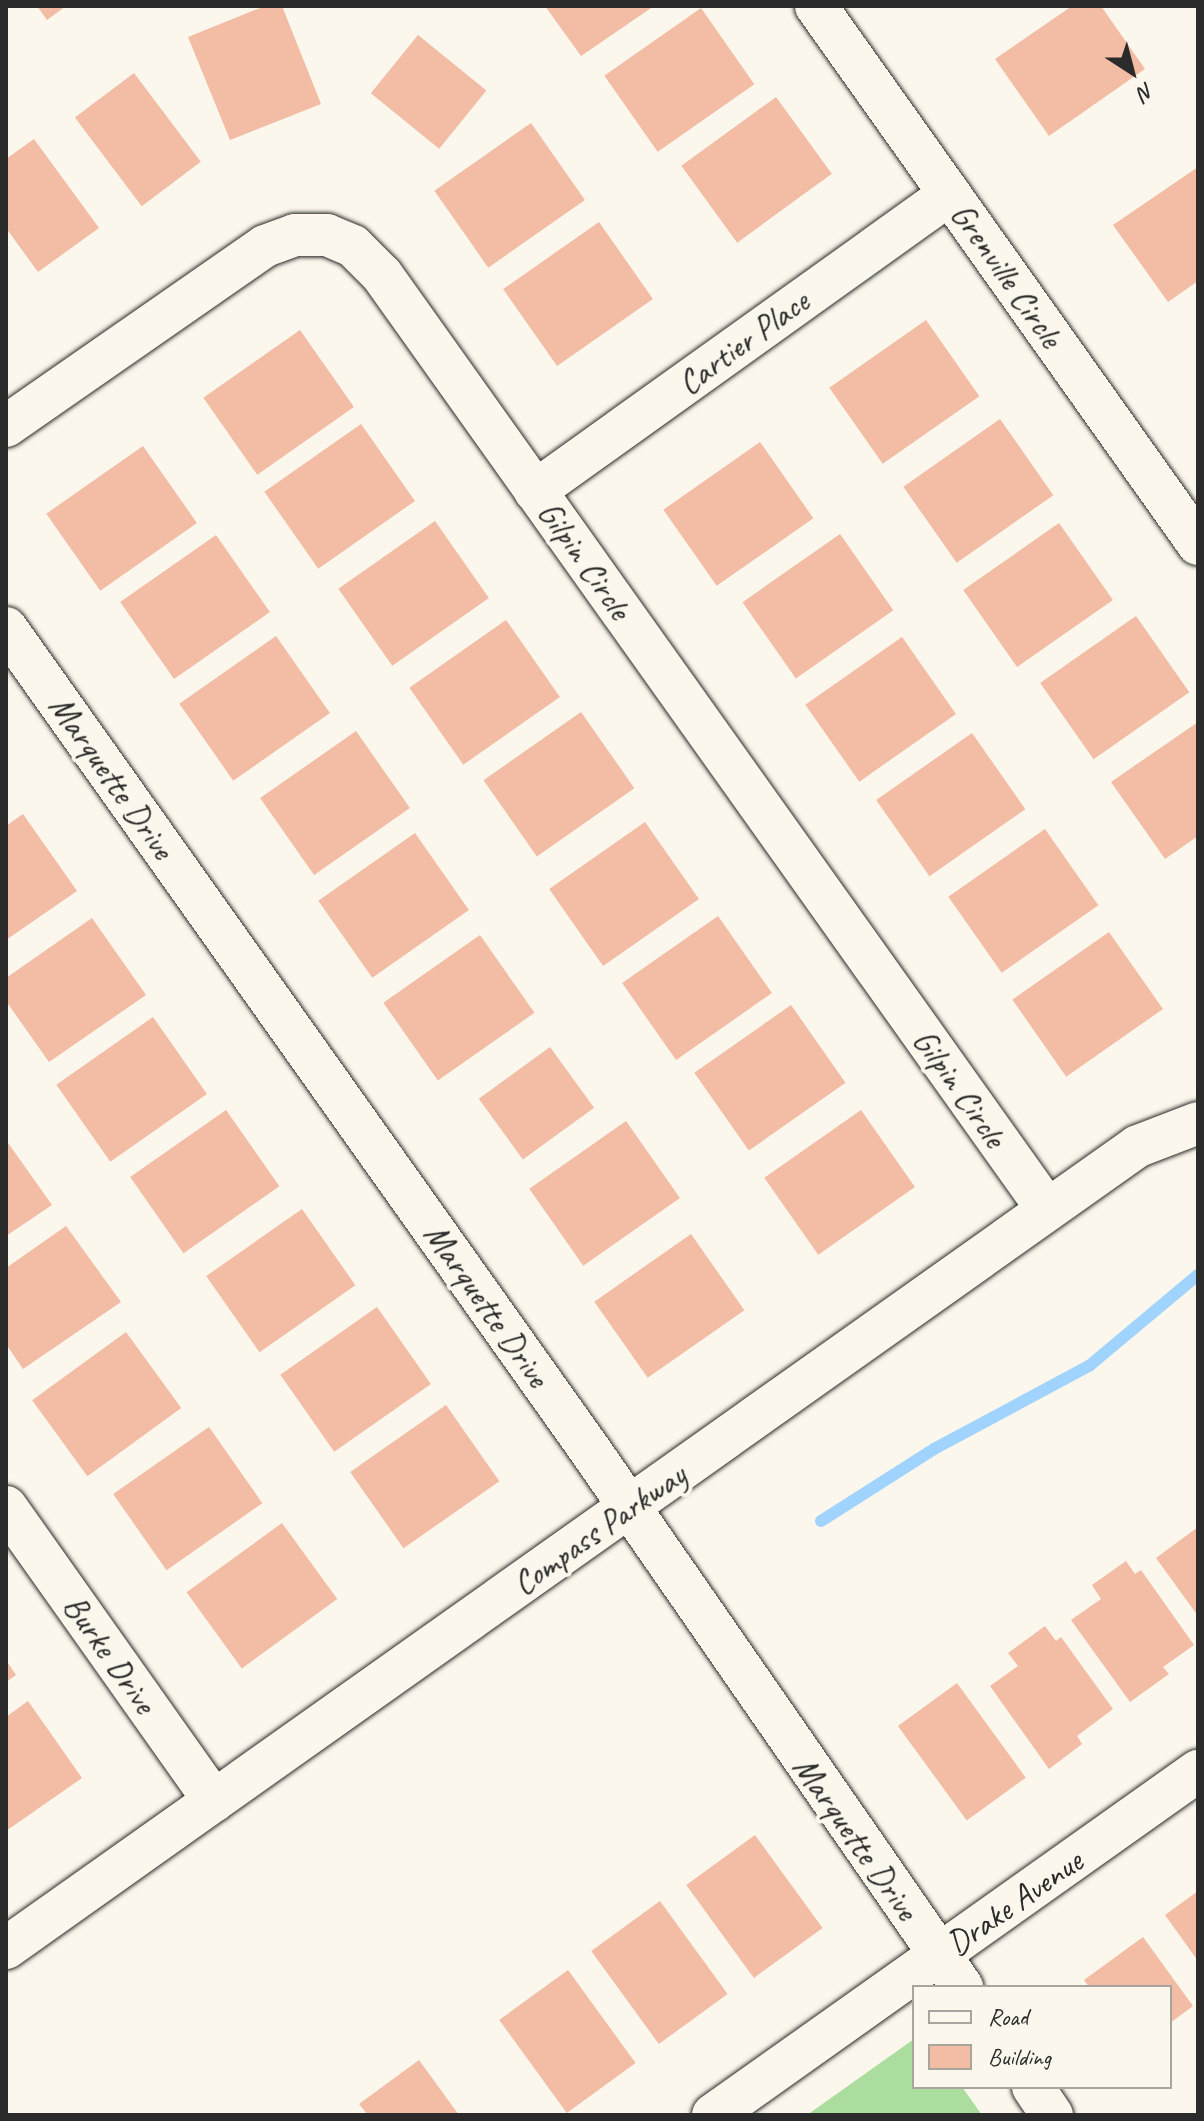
<!DOCTYPE html>
<html>
<head>
<meta charset="utf-8">
<style>
  body { margin:0 }
  #map { position:relative; width:1204px; height:2121px; overflow:hidden; background:#fbf7ec; font-family:Caveat,sans-serif }
  div>[style] { position:absolute }
  [style*='--x'] { left:calc(var(--x)*1px); top:calc(var(--y)*1px); width:calc(var(--w)*1px); rotate:calc(var(--a)*1deg) }
  .green>* { inset:0; background:#abdd9e }
  .stream>* { height:12px; margin:-6px; padding:0 6px; transform-origin:6px; border-radius:6px; background:#a0d3fe }
  .building>* { inset:0; background:#f2bca5; transform-origin:0 0 }
  .roads { filter:drop-shadow(0 0 2px #2b2b2b) drop-shadow(0 0 2px #2b2b2b) }
  .minor>* { height:42px; margin:-21px; padding:0 21px; transform-origin:21px; border-radius:21px; background:#fbf7ec }
  span { translate:-50% -50%; white-space:nowrap; text-align:center; line-height:1.15; -webkit-text-stroke:8px #fbf7ec; paint-order:stroke }
  .street-label { font-size:34px; color:#2b2b2b }
  .frame { position:absolute; inset:0; border:8px solid #2b2b2b; pointer-events:none }
  .legend { position:absolute; left:912px; top:1985px; width:260px; height:104px; box-sizing:border-box; background:#fbf7ec; border:2px solid #a8a59f; margin:0; padding:10px 14px; list-style:none; font-size:24px; color:#2b2b2b }
  .legend li { display:flex; align-items:center; gap:16px; height:40px }
  .legend b { width:40px; border:2px solid #a8a59f }
  .north { position:absolute; left:1092px; top:32px; width:80px; height:80px; -webkit-text-stroke:6px #fbf7ec; paint-order:stroke; rotate:144deg; font-size:22px; font-weight:700; line-height:32px; text-align:center; color:#2b2b2b }
  .north::after { content:''; display:block; margin:auto; width:28px; height:36px; background:#2b2b2b; clip-path:polygon(50% 0,100% 100%,50% 72%,0 100%) }
</style>
</head>
<body>
<div id="map">
  <div class="green">
    <div style="clip-path:polygon(914px 2039px,914px 2087px,962px 2087px,982px 2115px,807px 2115px)"></div>
  </div>
  <div class="stream">
    <div style="--x:821;--y:1521;--w:134;--a:-32.5"></div>
    <div style="--x:934;--y:1449;--w:176;--a:-28.2"></div>
    <div style="--x:1089;--y:1366;--w:142;--a:-39.9"></div>
  </div>
  <div class="building">
    <div style="clip-path:polygon(37px 6px,66px 6px,47px 20px)"></div>
    <div style="clip-path:polygon(265px 6px,282px 6px,321px 104px,230px 140px,188px 37px)"></div>
    <div style="clip-path:polygon(545px 6px,654px 6px,581px 56px)"></div>
    <div style="clip-path:polygon(1072px 6px,1101px 6px,1145px 69px,1049px 136px,995px 59px)"></div>
    <div style="left:701px;top:8px;width:93px;height:118px;rotate:55deg"></div>
    <div style="left:418px;top:35px;width:88px;height:75px;rotate:39deg"></div>
    <div style="left:134px;top:73px;width:111px;height:74px;rotate:53deg"></div>
    <div style="left:776px;top:97px;width:95px;height:117px;rotate:54deg"></div>
    <div style="left:531px;top:123px;width:94px;height:118px;rotate:55deg"></div>
    <div style="clip-path:polygon(34px 139px,99px 228px,38px 272px,6px 228px,6px 159px)"></div>
    <div style="clip-path:polygon(1198px 167px,1198px 281px,1168px 302px,1113px 225px)"></div>
    <div style="left:599px;top:222px;width:94px;height:117px;rotate:55deg"></div>
    <div style="left:926px;top:320px;width:93px;height:118px;rotate:55deg"></div>
    <div style="left:300px;top:330px;width:94px;height:118px;rotate:55deg"></div>
    <div style="left:1000px;top:419px;width:93px;height:118px;rotate:55deg"></div>
    <div style="left:361px;top:424px;width:94px;height:118px;rotate:55deg"></div>
    <div style="left:760px;top:442px;width:93px;height:118px;rotate:55deg"></div>
    <div style="left:143px;top:446px;width:94px;height:118px;rotate:55deg"></div>
    <div style="left:435px;top:521px;width:94px;height:118px;rotate:55deg"></div>
    <div style="left:1059px;top:523px;width:94px;height:117px;rotate:55deg"></div>
    <div style="left:840px;top:534px;width:93px;height:119px;rotate:55deg"></div>
    <div style="left:216px;top:535px;width:94px;height:117px;rotate:55deg"></div>
    <div style="left:1136px;top:616px;width:93px;height:117px;rotate:55deg"></div>
    <div style="left:506px;top:620px;width:94px;height:118px;rotate:55deg"></div>
    <div style="left:276px;top:636px;width:94px;height:118px;rotate:55deg"></div>
    <div style="left:902px;top:637px;width:94px;height:118px;rotate:55deg"></div>
    <div style="left:581px;top:712px;width:93px;height:119px;rotate:55deg"></div>
    <div style="clip-path:polygon(1198px 722px,1198px 836px,1165px 859px,1111px 782px)"></div>
    <div style="left:356px;top:731px;width:94px;height:117px;rotate:55deg"></div>
    <div style="left:972px;top:733px;width:93px;height:117px;rotate:55deg"></div>
    <div style="clip-path:polygon(23px 814px,77px 891px,6px 940px,6px 826px)"></div>
    <div style="left:645px;top:822px;width:94px;height:117px;rotate:55deg"></div>
    <div style="left:1045px;top:829px;width:93px;height:118px;rotate:55deg"></div>
    <div style="left:415px;top:833px;width:94px;height:118px;rotate:55deg"></div>
    <div style="left:718px;top:916px;width:94px;height:117px;rotate:55deg"></div>
    <div style="clip-path:polygon(92px 918px,146px 995px,49px 1062px,6px 1001px,6px 978px)"></div>
    <div style="left:1109px;top:932px;width:94px;height:118px;rotate:55deg"></div>
    <div style="left:480px;top:935px;width:95px;height:118px;rotate:55deg"></div>
    <div style="left:791px;top:1005px;width:95px;height:118px;rotate:55deg"></div>
    <div style="left:153px;top:1017px;width:94px;height:118px;rotate:55deg"></div>
    <div style="left:550px;top:1047px;width:75px;height:88px;rotate:54deg"></div>
    <div style="left:226px;top:1110px;width:93px;height:117px;rotate:55deg"></div>
    <div style="left:861px;top:1110px;width:94px;height:118px;rotate:55deg"></div>
    <div style="left:626px;top:1121px;width:94px;height:118px;rotate:55deg"></div>
    <div style="clip-path:polygon(6px 1140px,52px 1205px,6px 1236px)"></div>
    <div style="left:302px;top:1209px;width:93px;height:117px;rotate:55deg"></div>
    <div style="clip-path:polygon(66px 1226px,121px 1302px,23px 1369px,6px 1344px,6px 1268px)"></div>
    <div style="left:691px;top:1234px;width:93px;height:118px;rotate:55deg"></div>
    <div style="left:377px;top:1307px;width:94px;height:118px;rotate:55deg"></div>
    <div style="left:126px;top:1332px;width:94px;height:116px;rotate:54deg"></div>
    <div style="left:446px;top:1405px;width:93px;height:117px;rotate:55deg"></div>
    <div style="left:209px;top:1427px;width:93px;height:117px;rotate:55deg"></div>
    <div style="left:282px;top:1523px;width:94px;height:118px;rotate:54deg"></div>
    <div style="clip-path:polygon(1198px 1527px,1198px 1616px,1156px 1558px)"></div>
    <div style="clip-path:polygon(1126px 1561px,1135px 1574px,1141px 1570px,1194px 1645px,1163px 1667px,1169px 1674px,1130px 1702px,1071px 1620px,1101px 1599px,1092px 1585px)"></div>
    <div style="clip-path:polygon(1045px 1626px,1056px 1641px,1061px 1637px,1113px 1709px,1077px 1736px,1082px 1744px,1049px 1769px,990px 1686px,1018px 1666px,1008px 1653px)"></div>
    <div style="clip-path:polygon(6px 1660px,16px 1675px,6px 1682px)"></div>
    <div style="left:957px;top:1683px;width:117px;height:73px;rotate:54deg"></div>
    <div style="clip-path:polygon(28px 1701px,82px 1778px,6px 1831px,6px 1717px)"></div>
    <div style="left:755px;top:1835px;width:115px;height:85px;rotate:54deg"></div>
    <div style="clip-path:polygon(1198px 1891px,1198px 1961px,1165px 1915px)"></div>
    <div style="left:660px;top:1901px;width:115px;height:85px;rotate:54deg"></div>
    <div style="clip-path:polygon(1143px 1937px,1193px 2006px,1170px 2023px,1170px 1987px,1089px 1987px,1084px 1980px)"></div>
    <div style="left:568px;top:1970px;width:115px;height:85px;rotate:54deg"></div>
    <div style="clip-path:polygon(419px 2060px,459px 2115px,368px 2115px,359px 2104px)"></div>
  </div>
  <div class="roads">
    <div class="minor">
      <div style="--x:816;--y:6;--w:660;--a:54.62"></div>
      <div style="--x:6;--y:426;--w:315;--a:-34.8"></div>
      <div style="--x:265;--y:246;--w:32;--a:-20"></div>
      <div style="--x:295;--y:235;--w:32;--a:0"></div>
      <div style="--x:327;--y:235;--w:28;--a:23"></div>
      <div style="--x:353;--y:246;--w:41;--a:45"></div>
      <div style="--x:382;--y:275;--w:1147;--a:54.55"></div>
      <div style="--x:535;--y:491;--w:510;--a:-35.59"></div>
      <div style="--x:6;--y:628;--w:1012;--a:54.61"></div>
      <div style="--x:592;--y:1453;--w:650;--a:55.28"></div>
      <div style="--x:6;--y:1507;--w:360;--a:54.7"></div>
      <div style="--x:6;--y:1948;--w:1387;--a:-35.32"></div>
      <div style="--x:1138;--y:1146;--w:64;--a:-21"></div>
      <div style="--x:1033;--y:2087;--w:34;--a:56"></div>
      <div style="--x:713;--y:2115;--w:595;--a:-35.35"></div>
    </div>
  </div>
  <div class="street-label">
    <span style="left:1007px;top:275px;rotate:55deg">Grenville Circle</span>
    <span style="left:743px;top:342px;rotate:-36deg">Cartier Place</span>
    <span style="left:585px;top:560px;rotate:55deg">Gilpin Circle</span>
    <span style="left:112px;top:777px;rotate:55deg">Marquette Drive</span>
    <span style="left:960px;top:1088px;rotate:55deg">Gilpin Circle</span>
    <span style="left:487px;top:1305px;rotate:55deg">Marquette Drive</span>
    <span style="left:599px;top:1529px;rotate:-35deg">Compass Parkway</span>
    <span style="left:110px;top:1654px;rotate:55deg">Burke Drive</span>
    <span style="left:856px;top:1838px;rotate:55deg">Marquette Drive</span>
    <span style="left:1014px;top:1902px;rotate:-35deg">Drake Avenue</span>
  </div>
  <div class="frame"></div>
  <ul class="legend">
  <li><b style="height:10px;background:#fbf7ec"></b>Road</li>
  <li><b style="height:22px;background:#f2bca5"></b>Building</li>
  </ul>
  <div class="north">N</div>
</div>
</body>
</html>
